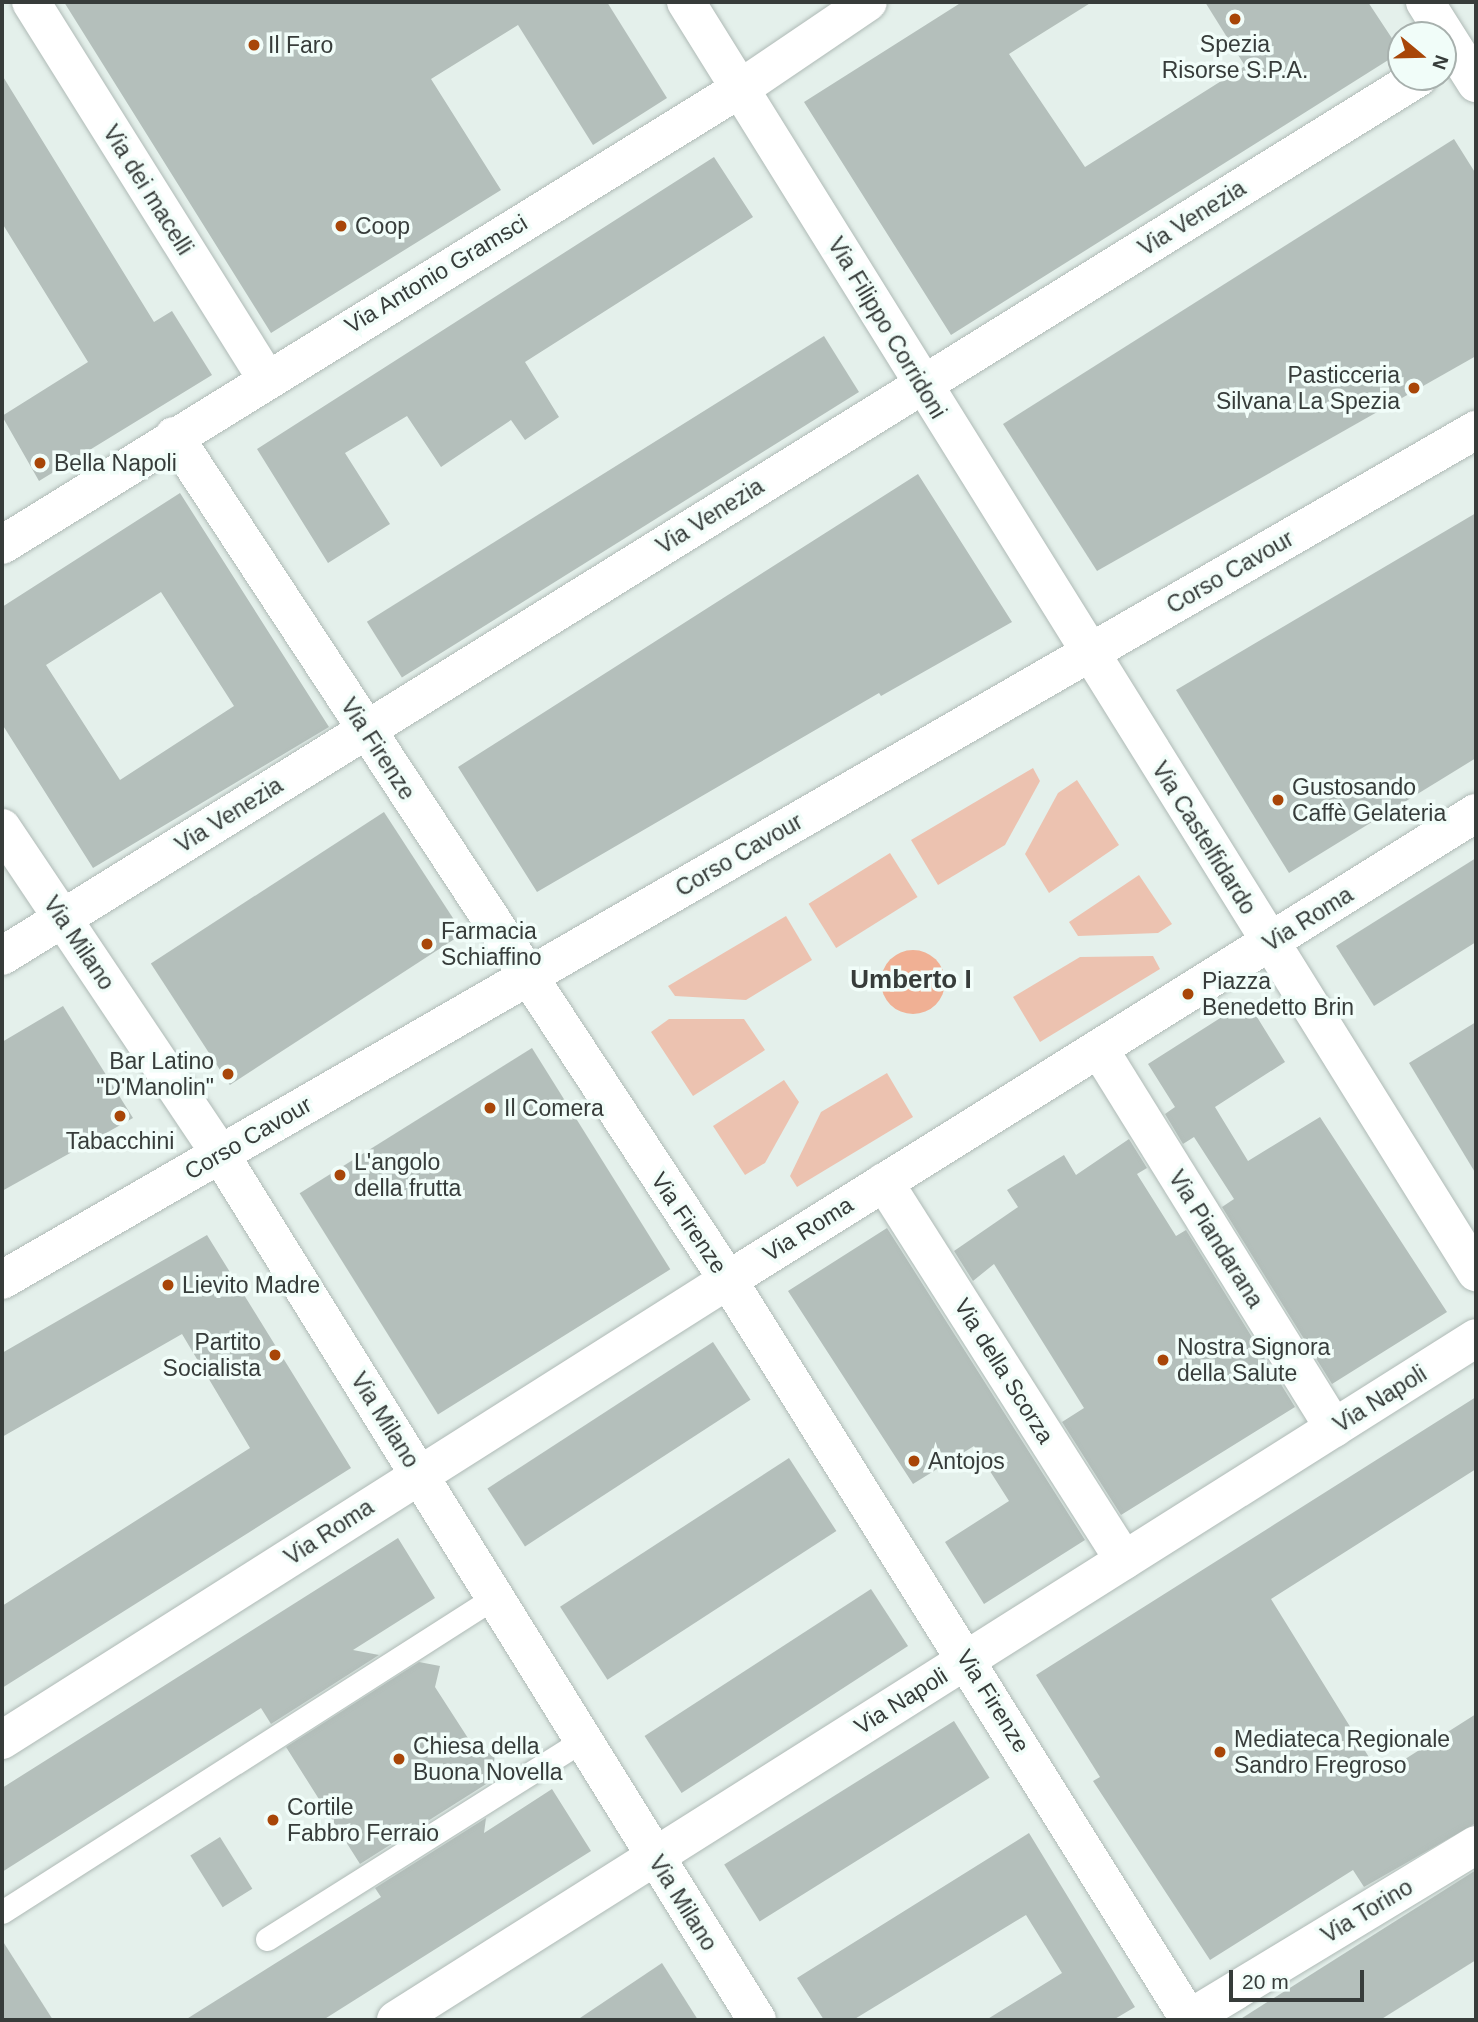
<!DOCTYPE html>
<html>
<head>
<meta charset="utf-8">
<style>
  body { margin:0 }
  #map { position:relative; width:1478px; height:2022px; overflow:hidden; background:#e4f0eb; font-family:Arial,sans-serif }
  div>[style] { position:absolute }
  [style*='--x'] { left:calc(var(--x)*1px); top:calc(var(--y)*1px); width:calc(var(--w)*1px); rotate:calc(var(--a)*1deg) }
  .green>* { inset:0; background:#ecc2b0; transform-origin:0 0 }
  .water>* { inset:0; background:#f0b094 }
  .round { border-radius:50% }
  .building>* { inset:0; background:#b4bfbb; transform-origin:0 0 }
  .roads { filter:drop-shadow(0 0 2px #afbab6) drop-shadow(0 0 2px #afbab6) }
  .lane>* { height:23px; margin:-11.5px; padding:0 11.5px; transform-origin:11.5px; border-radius:11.5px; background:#fff }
  .street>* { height:38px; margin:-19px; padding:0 19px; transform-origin:19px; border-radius:19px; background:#fff }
  .dots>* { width:19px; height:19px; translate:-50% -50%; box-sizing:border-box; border:4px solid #f1fdf9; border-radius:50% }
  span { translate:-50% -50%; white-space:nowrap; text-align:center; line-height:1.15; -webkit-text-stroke:7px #f1fdf9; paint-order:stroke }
  .poi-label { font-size:23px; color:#373c3a }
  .left { translate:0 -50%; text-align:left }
  .right { translate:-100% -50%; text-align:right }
  .street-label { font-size:23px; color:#373c3a }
  .quarter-label { font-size:26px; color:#373c3a; font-weight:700 }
  .frame { position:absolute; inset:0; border:4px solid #373c3a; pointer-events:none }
  .north { position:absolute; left:1387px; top:21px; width:70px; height:70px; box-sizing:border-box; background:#f1fdf9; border:2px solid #a7b0ad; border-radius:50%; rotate:109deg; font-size:19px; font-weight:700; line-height:28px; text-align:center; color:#373c3a }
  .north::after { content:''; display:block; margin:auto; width:24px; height:32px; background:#a84608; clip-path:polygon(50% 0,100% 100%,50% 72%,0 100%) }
  .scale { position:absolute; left:1229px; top:1970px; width:135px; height:32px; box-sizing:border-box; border:4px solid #373c3a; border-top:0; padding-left:9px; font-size:21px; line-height:24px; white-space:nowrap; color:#373c3a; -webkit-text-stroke:5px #f1fdf9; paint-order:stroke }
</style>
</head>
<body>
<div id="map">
  <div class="green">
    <div style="clip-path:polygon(1033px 768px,1040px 781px,1005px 845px,938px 885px,911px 840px)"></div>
    <div style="clip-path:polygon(1077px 780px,1119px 845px,1049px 893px,1025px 854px,1058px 793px)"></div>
    <div style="left:890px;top:853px;width:52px;height:96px;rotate:58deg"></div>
    <div style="clip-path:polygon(1139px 875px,1172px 924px,1158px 933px,1078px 936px,1069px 922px)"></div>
    <div style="clip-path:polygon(786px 916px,812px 960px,746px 1000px,675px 996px,668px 986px)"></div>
    <div style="clip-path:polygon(1153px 956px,1160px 969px,1040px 1042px,1013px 997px,1080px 957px)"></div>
    <div style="clip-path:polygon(669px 1019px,744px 1019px,765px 1050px,693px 1096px,651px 1032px)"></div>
    <div style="clip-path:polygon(887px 1073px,913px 1117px,797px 1187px,790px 1176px,821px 1112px)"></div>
    <div style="clip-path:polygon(784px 1080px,799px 1102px,765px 1163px,745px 1175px,713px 1126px)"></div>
  </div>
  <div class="water">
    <div class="round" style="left:881px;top:950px;width:64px;height:64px"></div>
  </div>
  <div class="building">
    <div style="clip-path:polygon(64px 2px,607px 2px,667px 98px,593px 145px,518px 25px,431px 79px,501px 190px,271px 333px)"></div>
    <div style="clip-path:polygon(962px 2px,1092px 2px,1009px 54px,1085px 167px,1245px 66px,1205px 2px,1368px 2px,1401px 52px,951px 335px,804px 102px)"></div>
    <div style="clip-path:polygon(2px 75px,154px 322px,172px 311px,212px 375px,39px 481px,2px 416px,88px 362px,2px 223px)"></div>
    <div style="clip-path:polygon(1454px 139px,1476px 174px,1476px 356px,1097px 571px,1003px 424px)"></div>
    <div style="clip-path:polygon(714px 157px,753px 217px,525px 362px,559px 417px,525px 440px,511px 420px,441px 467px,407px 416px,345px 453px,390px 524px,328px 563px,257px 449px)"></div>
    <div style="left:824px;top:336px;width:66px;height:539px;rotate:58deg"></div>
    <div style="clip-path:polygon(918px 474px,1012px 622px,881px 696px,879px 693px,537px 892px,458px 767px)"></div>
    <div style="clip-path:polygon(evenodd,180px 493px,329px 727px,93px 868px,2px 724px,2px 607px,180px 493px,161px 592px,234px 706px,120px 780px,46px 665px,161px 592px)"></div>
    <div style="clip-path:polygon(1476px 513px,1476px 758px,1289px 873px,1176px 690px)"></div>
    <div style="left:384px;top:812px;width:145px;height:278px;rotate:57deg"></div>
    <div style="clip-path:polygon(1476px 858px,1476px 942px,1374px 1006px,1336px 946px)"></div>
    <div style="clip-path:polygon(1247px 1001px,1285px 1062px,1215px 1107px,1248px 1161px,1320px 1117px,1447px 1312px,1332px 1384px,1222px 1207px,1234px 1199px,1194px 1137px,1183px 1144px,1165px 1114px,1175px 1107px,1148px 1064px)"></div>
    <div style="clip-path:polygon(63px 1006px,133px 1118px,2px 1191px,2px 1042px)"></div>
    <div style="clip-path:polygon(1476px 1022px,1476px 1174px,1409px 1063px)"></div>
    <div style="left:532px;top:1048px;width:261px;height:274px;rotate:58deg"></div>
    <div style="clip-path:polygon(1129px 1139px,1147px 1168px,1137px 1174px,1176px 1236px,1186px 1230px,1295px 1407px,1121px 1515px,1062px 1422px,1084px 1408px,994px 1264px,973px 1281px,954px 1251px,1018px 1207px,1007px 1190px,1064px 1155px,1076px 1175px)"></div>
    <div style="clip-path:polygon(887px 1228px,1085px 1540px,984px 1604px,945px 1542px,1009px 1501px,974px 1446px,913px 1484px,788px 1291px)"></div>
    <div style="clip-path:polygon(207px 1235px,351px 1468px,2px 1688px,2px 1606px,250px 1448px,182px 1334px,2px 1437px,2px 1353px)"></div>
    <div style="left:713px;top:1342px;width:69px;height:269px;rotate:57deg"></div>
    <div style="clip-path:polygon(1476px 1397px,1476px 1469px,1271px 1599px,1380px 1775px,1476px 1714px,1476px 1823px,1364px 1887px,1353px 1870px,1210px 1960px,1093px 1781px,1100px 1777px,1036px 1675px)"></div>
    <div style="left:789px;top:1458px;width:87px;height:273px;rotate:57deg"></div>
    <div style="clip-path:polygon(398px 1538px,435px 1598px,353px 1650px,379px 1655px,271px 1724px,261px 1708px,2px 1872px,2px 1788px)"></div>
    <div style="left:871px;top:1589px;width:68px;height:270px;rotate:57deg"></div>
    <div style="clip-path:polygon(419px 1662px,440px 1666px,435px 1687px,475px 1749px,495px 1755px,491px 1781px,360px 1864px,286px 1747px)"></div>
    <div style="left:954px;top:1721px;width:67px;height:271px;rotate:58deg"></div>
    <div style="clip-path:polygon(552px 1789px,591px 1851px,323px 2020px,185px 2020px,381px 1897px,375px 1888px,486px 1818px,484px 1833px)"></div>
    <div style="clip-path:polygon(1029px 1833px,1135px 2007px,1113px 2020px,986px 2020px,1062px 1973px,1026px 1915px,853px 2020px,824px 2020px,797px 1978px)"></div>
    <div style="left:220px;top:1837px;width:61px;height:35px;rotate:58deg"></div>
    <div style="clip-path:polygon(1476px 1870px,1476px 1960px,1380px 2020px,1239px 2020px)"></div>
    <div style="clip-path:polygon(2px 1940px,53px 2020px,2px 2020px)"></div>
    <div style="clip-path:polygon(662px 1963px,698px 2020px,577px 2020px)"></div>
  </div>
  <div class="roads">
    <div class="lane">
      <div style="--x:2;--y:1912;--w:585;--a:-32.58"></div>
      <div style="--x:267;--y:1939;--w:373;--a:-32.2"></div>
    </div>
    <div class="street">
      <div style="--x:31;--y:2;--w:443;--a:58"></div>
      <div style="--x:686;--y:2;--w:1496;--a:58.12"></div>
      <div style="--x:1425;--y:2;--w:96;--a:57.8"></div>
      <div style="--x:174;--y:436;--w:1010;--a:56.72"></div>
      <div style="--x:728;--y:1280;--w:871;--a:58.04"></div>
      <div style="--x:2;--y:545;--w:869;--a:-31.73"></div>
      <div style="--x:741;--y:88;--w:153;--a:-34.1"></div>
      <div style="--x:2;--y:828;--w:392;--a:56.2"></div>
      <div style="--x:220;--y:1154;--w:1019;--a:58.2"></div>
      <div style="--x:2;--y:956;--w:1667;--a:-31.81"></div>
      <div style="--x:1099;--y:1049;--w:446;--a:58.2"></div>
      <div style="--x:884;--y:1182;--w:448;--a:57.6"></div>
      <div style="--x:2;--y:1280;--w:1702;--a:-29.97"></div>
      <div style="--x:2;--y:1740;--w:859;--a:-32.36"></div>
      <div style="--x:728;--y:1280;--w:882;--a:-31.98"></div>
      <div style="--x:396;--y:2020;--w:1277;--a:-32.27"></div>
      <div style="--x:1187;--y:2020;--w:338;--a:-31.2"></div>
    </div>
  </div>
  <div class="dots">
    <div style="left:1235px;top:19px;background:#a84608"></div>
    <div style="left:254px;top:45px;background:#a84608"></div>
    <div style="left:341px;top:226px;background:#a84608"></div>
    <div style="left:1414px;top:388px;background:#a84608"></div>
    <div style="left:40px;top:463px;background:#a84608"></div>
    <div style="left:1278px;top:800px;background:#a84608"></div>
    <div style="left:427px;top:944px;background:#a84608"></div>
    <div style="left:1188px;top:994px;background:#a84608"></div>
    <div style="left:228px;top:1074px;background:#a84608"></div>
    <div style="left:490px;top:1108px;background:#a84608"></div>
    <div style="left:120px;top:1116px;background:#a84608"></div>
    <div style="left:340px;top:1175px;background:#a84608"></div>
    <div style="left:168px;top:1285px;background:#a84608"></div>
    <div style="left:275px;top:1355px;background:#a84608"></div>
    <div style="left:1163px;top:1360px;background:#a84608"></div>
    <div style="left:914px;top:1461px;background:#a84608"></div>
    <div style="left:1220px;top:1752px;background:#a84608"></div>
    <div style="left:399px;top:1759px;background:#a84608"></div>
    <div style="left:273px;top:1820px;background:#a84608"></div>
  </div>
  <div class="poi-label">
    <span style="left:1235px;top:57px">Spezia<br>Risorse S.P.A.</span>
    <span class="left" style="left:268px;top:45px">Il Faro</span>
    <span class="left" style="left:355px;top:226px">Coop</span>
    <span class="right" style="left:1400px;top:388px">Pasticceria<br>Silvana La Spezia</span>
    <span class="left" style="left:54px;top:463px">Bella Napoli</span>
    <span class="left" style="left:1292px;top:800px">Gustosando<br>Caffè Gelateria</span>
    <span class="left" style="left:441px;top:944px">Farmacia<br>Schiaffino</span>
    <span class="left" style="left:1202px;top:994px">Piazza<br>Benedetto Brin</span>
    <span class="right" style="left:214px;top:1074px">Bar Latino<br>"D'Manolin"</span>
    <span class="left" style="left:504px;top:1108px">Il Comera</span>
    <span style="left:120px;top:1141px">Tabacchini</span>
    <span class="left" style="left:354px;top:1175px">L'angolo<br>della frutta</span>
    <span class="left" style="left:182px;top:1285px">Lievito Madre</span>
    <span class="right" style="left:261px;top:1355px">Partito<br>Socialista</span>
    <span class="left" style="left:1177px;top:1360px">Nostra Signora<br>della Salute</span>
    <span class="left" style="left:928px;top:1461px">Antojos</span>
    <span class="left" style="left:1234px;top:1752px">Mediateca Regionale<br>Sandro Fregroso</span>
    <span class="left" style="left:413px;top:1759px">Chiesa della<br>Buona Novella</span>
    <span class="left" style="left:287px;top:1820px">Cortile<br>Fabbro Ferraio</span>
  </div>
  <div class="street-label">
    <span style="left:148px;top:190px;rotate:58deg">Via dei macelli</span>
    <span style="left:1192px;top:218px;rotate:-32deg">Via Venezia</span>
    <span style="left:436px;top:274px;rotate:-31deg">Via Antonio Gramsci</span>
    <span style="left:887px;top:328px;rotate:59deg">Via Filippo Corridoni</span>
    <span style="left:710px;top:516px;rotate:-32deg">Via Venezia</span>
    <span style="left:1230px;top:572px;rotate:-30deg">Corso Cavour</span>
    <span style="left:378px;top:749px;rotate:57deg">Via Firenze</span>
    <span style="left:229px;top:815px;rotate:-32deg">Via Venezia</span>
    <span style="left:1204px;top:838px;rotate:58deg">Via Castelfidardo</span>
    <span style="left:739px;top:855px;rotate:-30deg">Corso Cavour</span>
    <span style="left:1308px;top:919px;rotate:-32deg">Via Roma</span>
    <span style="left:79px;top:943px;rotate:56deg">Via Milano</span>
    <span style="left:248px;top:1138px;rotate:-30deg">Corso Cavour</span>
    <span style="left:689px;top:1223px;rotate:56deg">Via Firenze</span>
    <span style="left:808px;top:1229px;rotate:-32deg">Via Roma</span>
    <span style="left:1216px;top:1239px;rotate:58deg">Via Piandarana</span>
    <span style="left:1004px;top:1371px;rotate:58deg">Via della Scorza</span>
    <span style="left:1380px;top:1399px;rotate:-32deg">Via Napoli</span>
    <span style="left:385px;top:1420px;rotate:58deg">Via Milano</span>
    <span style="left:329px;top:1532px;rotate:-33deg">Via Roma</span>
    <span style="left:901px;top:1701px;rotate:-32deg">Via Napoli</span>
    <span style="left:993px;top:1701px;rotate:58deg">Via Firenze</span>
    <span style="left:683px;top:1903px;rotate:58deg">Via Milano</span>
    <span style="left:1367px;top:1911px;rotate:-31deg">Via Torino</span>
  </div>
  <div class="quarter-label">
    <span style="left:911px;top:980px">Umberto I</span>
  </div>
  <div class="frame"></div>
  <div class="north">N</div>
  <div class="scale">20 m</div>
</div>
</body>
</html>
